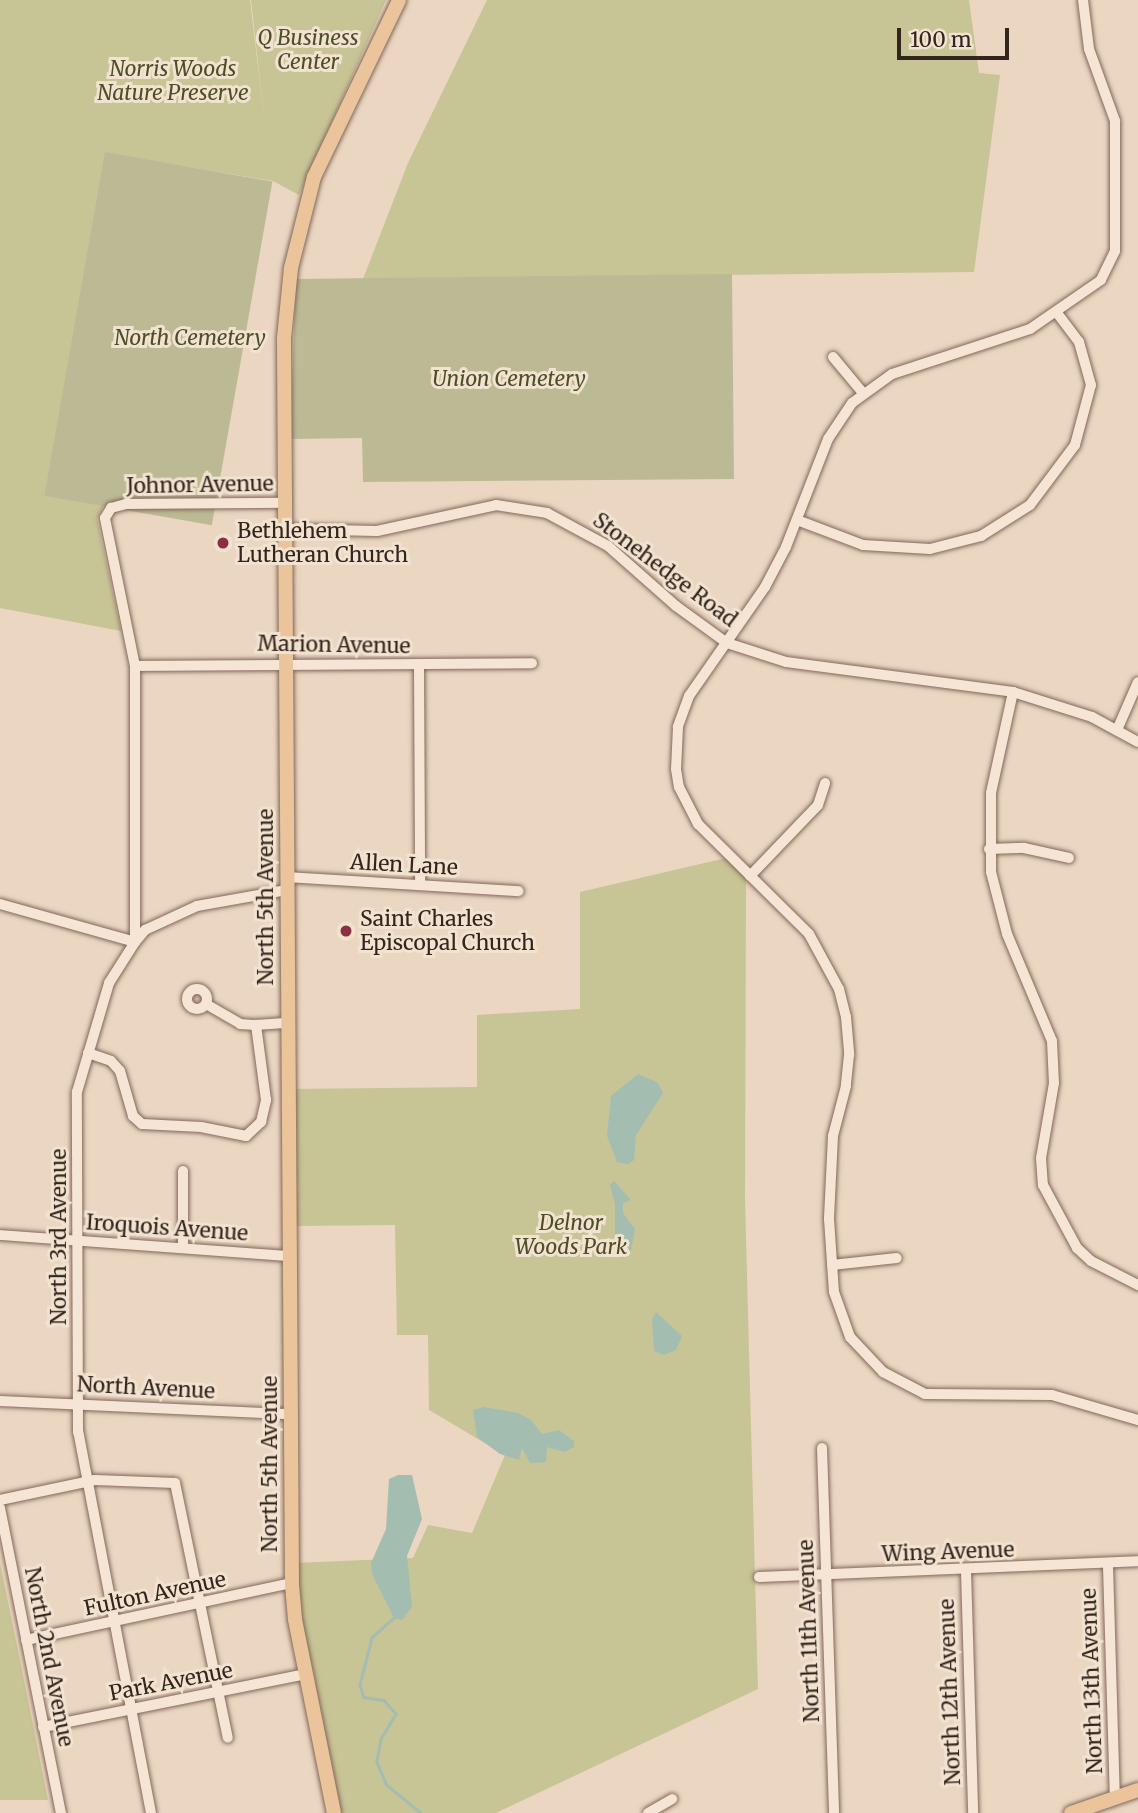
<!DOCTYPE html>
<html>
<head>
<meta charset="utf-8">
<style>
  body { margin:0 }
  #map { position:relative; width:1138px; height:1813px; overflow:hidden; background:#ead6c1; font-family:Merriweather,serif }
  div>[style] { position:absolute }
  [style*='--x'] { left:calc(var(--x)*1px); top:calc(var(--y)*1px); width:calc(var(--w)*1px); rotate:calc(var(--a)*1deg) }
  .green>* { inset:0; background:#c7c496 }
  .cemetery>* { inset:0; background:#bcba95; transform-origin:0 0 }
  .water>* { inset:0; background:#a4bdb1 }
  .stream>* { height:2.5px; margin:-1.25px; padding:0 1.25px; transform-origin:1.25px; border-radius:1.25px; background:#a4bdb1 }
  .roads { filter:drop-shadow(0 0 2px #82685a) drop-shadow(0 0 2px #82685a) }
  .minor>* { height:10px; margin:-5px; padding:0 5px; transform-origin:5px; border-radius:5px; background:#f6e5d4 }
  .minor>.ring { margin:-5px; padding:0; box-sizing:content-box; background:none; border:10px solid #f6e5d4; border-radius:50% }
  .major>* { height:14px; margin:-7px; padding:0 7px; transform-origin:7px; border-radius:7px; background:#ebc49b }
  .dots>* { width:19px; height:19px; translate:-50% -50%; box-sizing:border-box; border:4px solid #f2e2d0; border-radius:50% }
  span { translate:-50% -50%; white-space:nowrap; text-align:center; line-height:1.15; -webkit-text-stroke:6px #f2e2d0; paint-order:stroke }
  .park-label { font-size:21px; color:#4b4e26; font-style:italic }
  .street-label { font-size:21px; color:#33241d }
  .poi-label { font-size:21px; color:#33241d }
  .left { translate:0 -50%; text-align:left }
  .scale { position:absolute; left:897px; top:28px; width:112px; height:32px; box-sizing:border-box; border:4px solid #33241d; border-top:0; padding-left:9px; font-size:21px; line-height:24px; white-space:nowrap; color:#33241d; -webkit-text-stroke:5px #f2e2d0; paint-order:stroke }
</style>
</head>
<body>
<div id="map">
  <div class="green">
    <div style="clip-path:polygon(0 0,250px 0,265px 125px,251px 0,386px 0,299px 195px,273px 181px,105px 153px,106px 501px,97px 519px,121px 631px,0 608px)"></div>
    <div style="clip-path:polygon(487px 0,969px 0,979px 73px,1000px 75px,974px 272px,363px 279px,408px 163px)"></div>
    <div style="clip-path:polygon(726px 858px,746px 875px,745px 1200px,758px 1689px,496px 1813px,337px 1813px,297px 1619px,295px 1563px,413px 1558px,428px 1525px,472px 1533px,505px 1455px,429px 1410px,428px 1335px,397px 1335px,395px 1225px,294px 1226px,293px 1089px,477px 1087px,477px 1015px,580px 1009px,580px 892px)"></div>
    <div style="clip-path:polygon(0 1563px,20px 1660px,48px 1800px,0 1800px)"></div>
  </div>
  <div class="cemetery">
    <div style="left:105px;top:152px;width:170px;height:349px;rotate:10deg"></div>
    <div style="clip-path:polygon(732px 274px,734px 479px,363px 482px,362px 438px,290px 439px,296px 279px)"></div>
  </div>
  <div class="water">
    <div style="clip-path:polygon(638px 1074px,657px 1082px,663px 1093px,636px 1135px,634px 1160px,628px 1164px,617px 1162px,607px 1136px,611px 1096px)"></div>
    <div style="clip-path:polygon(614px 1181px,631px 1200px,623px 1203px,623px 1213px,635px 1229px,631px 1250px,623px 1251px,615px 1241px,615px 1204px,610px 1185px)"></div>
    <div style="clip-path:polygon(656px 1312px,682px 1336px,676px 1350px,664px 1355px,654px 1351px,652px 1319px)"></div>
    <div style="clip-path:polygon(484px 1407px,518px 1413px,531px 1420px,542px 1434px,559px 1430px,574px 1441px,574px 1447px,564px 1452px,547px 1447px,546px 1462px,530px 1463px,522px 1448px,519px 1460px,500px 1454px,477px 1437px,473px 1410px)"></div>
    <div style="clip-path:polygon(398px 1475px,412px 1475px,422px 1519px,407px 1556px,412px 1607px,402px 1620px,394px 1618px,372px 1574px,371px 1563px,386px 1529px,389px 1479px)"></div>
  </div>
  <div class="stream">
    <div style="--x:394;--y:1618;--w:30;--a:138"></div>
    <div style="--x:372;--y:1638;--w:49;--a:104.3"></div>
    <div style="--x:360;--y:1685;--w:13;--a:72"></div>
    <div style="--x:364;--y:1697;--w:20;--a:9"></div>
    <div style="--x:384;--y:1700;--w:18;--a:49"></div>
    <div style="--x:396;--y:1714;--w:29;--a:121"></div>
    <div style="--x:381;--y:1739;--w:23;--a:100"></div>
    <div style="--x:377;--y:1762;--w:25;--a:67"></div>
    <div style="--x:387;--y:1785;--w:44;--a:39.5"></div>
  </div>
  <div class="roads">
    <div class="minor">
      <div style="--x:1083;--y:0;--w:49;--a:83"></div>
      <div style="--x:1089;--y:49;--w:77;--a:70.1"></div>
      <div style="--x:1115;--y:121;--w:130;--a:90"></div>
      <div style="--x:1115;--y:251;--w:32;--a:116"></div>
      <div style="--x:1101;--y:280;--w:86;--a:145.4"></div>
      <div style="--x:1030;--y:329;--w:145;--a:161.9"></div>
      <div style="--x:892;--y:374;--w:49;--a:144.1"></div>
      <div style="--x:852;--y:403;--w:43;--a:123.7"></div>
      <div style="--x:828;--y:439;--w:116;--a:111.3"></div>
      <div style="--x:786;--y:547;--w:45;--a:117.7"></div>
      <div style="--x:765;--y:587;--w:133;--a:124.9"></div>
      <div style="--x:689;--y:696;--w:33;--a:110"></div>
      <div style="--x:678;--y:727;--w:42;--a:92.7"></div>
      <div style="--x:676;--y:769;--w:18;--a:81"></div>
      <div style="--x:679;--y:787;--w:42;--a:62.8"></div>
      <div style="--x:698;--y:824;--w:156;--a:44.7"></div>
      <div style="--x:809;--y:934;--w:63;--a:61.4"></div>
      <div style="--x:839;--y:989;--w:29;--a:76"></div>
      <div style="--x:846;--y:1017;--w:38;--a:85"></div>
      <div style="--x:849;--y:1055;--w:31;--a:96"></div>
      <div style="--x:846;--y:1086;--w:52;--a:104.6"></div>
      <div style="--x:833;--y:1136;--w:83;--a:92.8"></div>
      <div style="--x:829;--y:1219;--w:73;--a:86.1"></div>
      <div style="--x:834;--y:1292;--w:48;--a:70.4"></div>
      <div style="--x:850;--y:1337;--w:48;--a:46.7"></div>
      <div style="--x:883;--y:1372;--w:47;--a:27.6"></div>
      <div style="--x:925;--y:1394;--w:127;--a:0.5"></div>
      <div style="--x:1052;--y:1395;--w:90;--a:16.2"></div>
      <div style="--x:833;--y:357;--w:47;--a:50.2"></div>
      <div style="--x:797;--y:520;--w:71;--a:20.7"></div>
      <div style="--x:863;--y:545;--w:67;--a:3.4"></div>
      <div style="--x:930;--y:549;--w:53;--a:-14.3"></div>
      <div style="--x:981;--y:536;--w:58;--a:-32.3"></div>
      <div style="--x:1030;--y:505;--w:75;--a:-53.1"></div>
      <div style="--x:1075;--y:445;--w:62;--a:-75.1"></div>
      <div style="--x:1091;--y:385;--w:45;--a:-105.6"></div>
      <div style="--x:1079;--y:342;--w:38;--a:-127"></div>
      <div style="--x:285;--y:529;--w:92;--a:1.2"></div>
      <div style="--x:377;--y:531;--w:122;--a:-12.3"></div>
      <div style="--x:496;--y:505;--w:52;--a:8.9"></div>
      <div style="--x:547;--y:513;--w:69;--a:28.4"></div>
      <div style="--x:608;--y:546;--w:91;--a:41.4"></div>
      <div style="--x:676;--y:606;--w:63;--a:36"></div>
      <div style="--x:727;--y:643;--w:62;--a:17.9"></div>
      <div style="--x:786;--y:662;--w:229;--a:7.5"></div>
      <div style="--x:1013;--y:692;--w:83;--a:17.6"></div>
      <div style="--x:1092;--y:717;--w:52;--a:28.5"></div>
      <div style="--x:135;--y:666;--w:397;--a:-0.4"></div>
      <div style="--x:419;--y:666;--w:219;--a:89.7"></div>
      <div style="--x:1013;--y:692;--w:103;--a:102.3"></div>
      <div style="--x:991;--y:793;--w:79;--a:90"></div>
      <div style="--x:991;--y:872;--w:64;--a:75.5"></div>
      <div style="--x:1007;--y:934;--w:116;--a:67.2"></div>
      <div style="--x:1052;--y:1041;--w:42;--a:87.3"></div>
      <div style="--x:1054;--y:1083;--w:76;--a:99.8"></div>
      <div style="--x:1041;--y:1158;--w:27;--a:86"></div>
      <div style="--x:1043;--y:1185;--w:72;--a:61.6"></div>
      <div style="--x:1077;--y:1248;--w:19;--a:43"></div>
      <div style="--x:1091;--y:1261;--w:53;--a:27.1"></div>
      <div style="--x:1117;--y:730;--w:52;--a:-66.4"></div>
      <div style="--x:989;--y:849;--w:35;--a:-2"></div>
      <div style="--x:1024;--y:848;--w:46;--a:12.5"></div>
      <div style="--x:750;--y:876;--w:98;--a:-46.2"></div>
      <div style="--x:818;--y:805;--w:23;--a:-72"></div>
      <div style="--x:287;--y:877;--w:232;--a:3.5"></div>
      <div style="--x:0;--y:904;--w:140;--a:15.7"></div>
      <div style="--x:135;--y:942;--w:16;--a:-50"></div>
      <div style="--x:145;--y:930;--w:57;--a:-24.8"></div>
      <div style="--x:197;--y:906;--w:91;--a:-10.1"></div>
      <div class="ring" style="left:187px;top:989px;width:10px;height:10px"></div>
      <div style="--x:206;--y:1004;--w:39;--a:30"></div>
      <div style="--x:240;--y:1024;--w:16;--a:4"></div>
      <div style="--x:88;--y:1053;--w:24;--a:19"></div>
      <div style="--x:111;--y:1061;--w:13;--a:48"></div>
      <div style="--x:120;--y:1071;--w:47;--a:73.9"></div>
      <div style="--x:133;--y:1116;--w:12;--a:42"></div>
      <div style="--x:142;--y:1124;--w:59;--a:2.9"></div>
      <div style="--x:201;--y:1127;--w:46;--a:11.3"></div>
      <div style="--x:246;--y:1136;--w:21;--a:-43"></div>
      <div style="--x:261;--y:1122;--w:23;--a:-77"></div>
      <div style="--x:266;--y:1100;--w:76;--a:-97.6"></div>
      <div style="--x:256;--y:1025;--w:32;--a:-4"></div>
      <div style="--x:183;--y:1171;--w:77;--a:90"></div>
      <div style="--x:0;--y:1235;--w:290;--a:4.2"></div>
      <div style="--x:832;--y:1265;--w:65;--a:-6.1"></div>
      <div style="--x:0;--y:1401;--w:291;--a:2.6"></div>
      <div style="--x:822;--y:1448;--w:365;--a:88.1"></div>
      <div style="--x:0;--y:1500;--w:97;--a:-11.9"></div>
      <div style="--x:95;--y:1480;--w:80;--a:2.1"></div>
      <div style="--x:175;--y:1483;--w:260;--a:78.3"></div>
      <div style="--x:0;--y:1508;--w:311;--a:78.7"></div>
      <div style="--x:1108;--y:1566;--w:230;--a:88.3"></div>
      <div style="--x:966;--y:1571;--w:242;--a:88.3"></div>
      <div style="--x:759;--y:1577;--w:379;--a:-2.4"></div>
      <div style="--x:26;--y:1640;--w:272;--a:-12.1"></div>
      <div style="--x:43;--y:1727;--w:267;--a:-11.4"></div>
      <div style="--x:151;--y:1813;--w:388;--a:-100.8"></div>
      <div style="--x:78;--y:1432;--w:340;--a:-90.2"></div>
      <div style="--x:77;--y:1092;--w:114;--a:-73.6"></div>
      <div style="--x:109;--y:983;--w:49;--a:-57.6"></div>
      <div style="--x:135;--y:942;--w:276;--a:-90"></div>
      <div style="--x:135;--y:666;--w:151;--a:-101.5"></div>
      <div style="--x:105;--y:518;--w:12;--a:-59"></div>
      <div style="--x:111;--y:508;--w:16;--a:-15"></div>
      <div style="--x:126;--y:504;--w:159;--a:-0.4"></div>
      <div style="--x:648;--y:1813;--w:28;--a:-30"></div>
    </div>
    <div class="major">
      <div style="--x:334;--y:1813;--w:198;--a:-101.4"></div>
      <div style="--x:295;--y:1619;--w:36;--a:-95"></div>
      <div style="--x:292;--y:1583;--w:1245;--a:-90.37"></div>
      <div style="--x:284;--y:338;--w:70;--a:-84.3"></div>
      <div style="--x:291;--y:268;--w:94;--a:-75.8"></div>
      <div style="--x:314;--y:177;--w:196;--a:-64.3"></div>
      <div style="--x:1071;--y:1813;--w:71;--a:-18.9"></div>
    </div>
  </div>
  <div class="dots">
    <div style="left:223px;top:543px;background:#8c2f41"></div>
    <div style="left:346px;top:931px;background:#8c2f41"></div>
  </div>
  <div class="park-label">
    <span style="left:308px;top:50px">Q Business<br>Center</span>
    <span style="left:173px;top:81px">Norris Woods<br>Nature Preserve</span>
    <span style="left:190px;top:338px">North Cemetery</span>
    <span style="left:509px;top:379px">Union Cemetery</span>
    <span style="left:571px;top:1235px">Delnor<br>Woods Park</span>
  </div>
  <div class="street-label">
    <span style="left:200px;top:485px;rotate:-1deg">Johnor Avenue</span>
    <span style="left:665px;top:570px;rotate:37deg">Stonehedge Road</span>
    <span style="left:334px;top:645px;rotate:1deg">Marion Avenue</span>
    <span style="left:404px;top:865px;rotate:3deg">Allen Lane</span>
    <span style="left:266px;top:897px;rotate:-90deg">North 5th Avenue</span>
    <span style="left:167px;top:1228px;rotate:4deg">Iroquois Avenue</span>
    <span style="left:59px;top:1237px;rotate:-90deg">North 3rd Avenue</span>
    <span style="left:146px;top:1388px;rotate:3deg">North Avenue</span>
    <span style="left:270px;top:1464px;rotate:-90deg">North 5th Avenue</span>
    <span style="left:948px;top:1552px;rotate:-2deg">Wing Avenue</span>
    <span style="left:155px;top:1594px;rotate:-12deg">Fulton Avenue</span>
    <span style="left:809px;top:1631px;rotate:-92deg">North 11th Avenue</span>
    <span style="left:49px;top:1657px;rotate:79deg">North 2nd Avenue</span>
    <span style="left:1092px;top:1681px;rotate:-92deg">North 13th Avenue</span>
    <span style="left:171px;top:1682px;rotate:-11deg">Park Avenue</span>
    <span style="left:950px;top:1692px;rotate:-92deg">North 12th Avenue</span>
  </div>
  <div class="poi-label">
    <span class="left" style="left:237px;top:543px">Bethlehem<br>Lutheran Church</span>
    <span class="left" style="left:360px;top:931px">Saint Charles<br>Episcopal Church</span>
  </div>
  <div class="scale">100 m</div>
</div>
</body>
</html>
